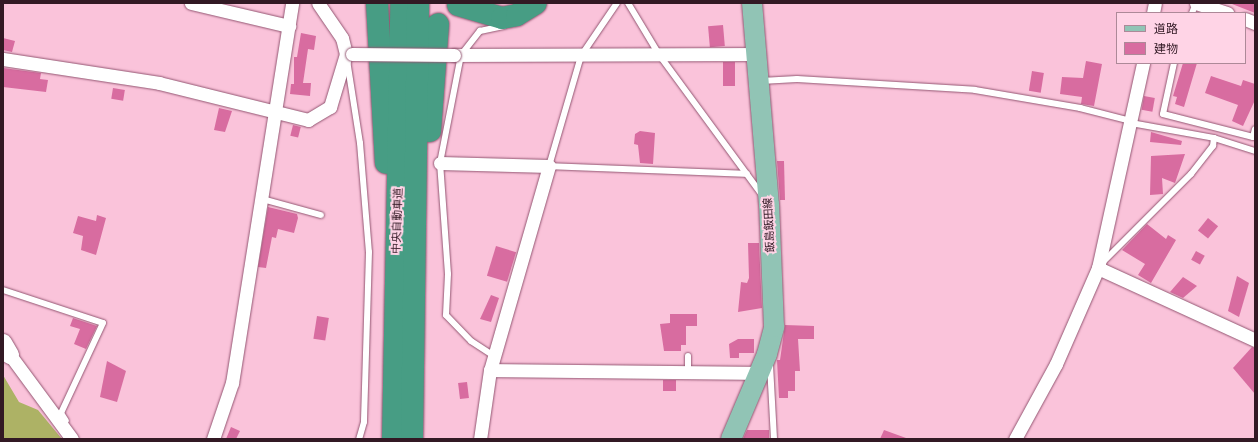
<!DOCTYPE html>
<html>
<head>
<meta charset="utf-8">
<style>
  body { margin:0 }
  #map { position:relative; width:1258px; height:442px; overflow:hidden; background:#fac3da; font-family:"Nunito Sans","Noto Sans JP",sans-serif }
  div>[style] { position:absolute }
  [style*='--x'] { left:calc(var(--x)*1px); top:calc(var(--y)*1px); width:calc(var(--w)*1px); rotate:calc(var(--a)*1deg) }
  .green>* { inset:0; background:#adb265 }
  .building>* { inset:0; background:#d86ca0; transform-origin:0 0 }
  .roads { filter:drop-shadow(0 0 1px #935672) drop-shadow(0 0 1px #935672) }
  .lane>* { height:6px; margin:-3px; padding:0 3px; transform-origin:3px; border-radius:3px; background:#fff }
  .street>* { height:13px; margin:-6.5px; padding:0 6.5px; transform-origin:6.5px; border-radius:6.5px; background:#fff }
  .secondary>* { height:18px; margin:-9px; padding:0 9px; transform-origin:9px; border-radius:9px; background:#fff }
  .primary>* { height:20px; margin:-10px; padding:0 10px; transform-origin:10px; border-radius:10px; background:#91c4b5 }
  .highway>* { height:22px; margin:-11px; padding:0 11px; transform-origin:11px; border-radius:11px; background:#479d84 }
  .bridges { filter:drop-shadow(0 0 1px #935672) drop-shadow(0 0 1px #935672) }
  .street-bridge>* { height:13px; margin:-6.5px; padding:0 6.5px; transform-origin:6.5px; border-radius:6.5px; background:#fff }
  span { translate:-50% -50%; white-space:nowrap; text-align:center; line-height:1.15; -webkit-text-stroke:4px #ffd4e6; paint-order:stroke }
  .street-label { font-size:11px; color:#321924 }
  .frame { position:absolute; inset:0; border:4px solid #321924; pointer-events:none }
  .legend { position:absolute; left:1116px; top:12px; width:130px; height:52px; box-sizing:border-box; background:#ffd4e6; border:1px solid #ad8998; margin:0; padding:5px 7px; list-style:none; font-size:12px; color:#321924 }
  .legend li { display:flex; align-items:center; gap:8px; height:20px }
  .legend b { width:20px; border:1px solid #ad8998 }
</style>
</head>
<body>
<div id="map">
  <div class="green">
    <div style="clip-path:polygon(3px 375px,19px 402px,38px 410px,62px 439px,3px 439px)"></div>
  </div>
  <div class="building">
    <div style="clip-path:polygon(1232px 3px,1255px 3px,1255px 13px,1232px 4px)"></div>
    <div style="left:723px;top:25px;width:21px;height:15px;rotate:85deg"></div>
    <div style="clip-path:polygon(301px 33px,316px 36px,314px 50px,308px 49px,303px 83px,311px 83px,310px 96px,290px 94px,291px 84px,294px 84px,294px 57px,297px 57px)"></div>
    <div style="clip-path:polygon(3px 38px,15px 41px,12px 52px,3px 50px)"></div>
    <div style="clip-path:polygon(1086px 61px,1102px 64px,1094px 106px,1081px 104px,1082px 97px,1060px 94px,1062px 77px,1083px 78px)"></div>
    <div style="left:723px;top:62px;width:12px;height:24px"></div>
    <div style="clip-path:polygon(1183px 63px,1197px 63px,1184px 107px,1175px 104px,1177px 97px,1173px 96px)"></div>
    <div style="clip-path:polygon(3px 68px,41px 73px,40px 79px,48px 80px,46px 92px,3px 87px)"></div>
    <div style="left:1032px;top:71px;width:12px;height:20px;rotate:9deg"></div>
    <div style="clip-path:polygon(1211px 76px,1241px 86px,1243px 80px,1255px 84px,1255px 100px,1243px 126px,1232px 121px,1238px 105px,1205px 93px)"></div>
    <div style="left:113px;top:88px;width:12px;height:11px;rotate:9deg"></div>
    <div style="left:1144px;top:96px;width:11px;height:14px;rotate:10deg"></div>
    <div style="clip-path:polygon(219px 108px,232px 111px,225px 132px,214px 130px)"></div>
    <div style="left:293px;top:125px;width:8px;height:11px;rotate:14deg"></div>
    <div style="clip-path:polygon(640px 131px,655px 133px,653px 164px,640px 163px,638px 145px,634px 144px,635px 134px)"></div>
    <div style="clip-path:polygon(1151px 132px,1182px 141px,1181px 145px,1150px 142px)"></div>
    <div style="clip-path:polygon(1185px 154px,1175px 183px,1162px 178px,1163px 194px,1150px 195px,1151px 156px)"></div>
    <div style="clip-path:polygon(777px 161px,784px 161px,785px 200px,780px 200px)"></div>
    <div style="clip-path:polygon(268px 207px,297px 214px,298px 218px,294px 233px,278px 229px,276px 238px,272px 237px,266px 268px,258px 267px)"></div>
    <div style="clip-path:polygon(97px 215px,106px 218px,96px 255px,81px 250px,83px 236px,73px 233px,78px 216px,96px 221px)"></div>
    <div style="left:1208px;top:218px;width:13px;height:16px;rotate:39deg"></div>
    <div style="clip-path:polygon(1147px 224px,1166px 239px,1168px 235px,1176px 240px,1151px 283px,1138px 275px,1145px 264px,1122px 250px)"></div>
    <div style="clip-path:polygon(748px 243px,759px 243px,762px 308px,738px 312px,741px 282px,747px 283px,749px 278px)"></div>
    <div style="left:496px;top:246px;width:21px;height:31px;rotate:17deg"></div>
    <div style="left:1196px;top:251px;width:10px;height:10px;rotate:29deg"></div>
    <div style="clip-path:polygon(1237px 276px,1249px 283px,1239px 317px,1228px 311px)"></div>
    <div style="clip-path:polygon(1183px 277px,1197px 286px,1183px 298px,1170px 292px)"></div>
    <div style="clip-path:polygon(491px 295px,499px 298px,491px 322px,480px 319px)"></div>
    <div style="clip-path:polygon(670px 314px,697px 314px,697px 326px,686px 326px,686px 345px,681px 345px,681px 351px,664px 351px,660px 324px,670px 323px)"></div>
    <div style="left:317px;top:316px;width:12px;height:23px;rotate:9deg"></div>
    <div style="clip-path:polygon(73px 318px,97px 326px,86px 349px,74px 344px,80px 329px,70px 326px)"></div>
    <div style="clip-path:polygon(785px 325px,814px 326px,814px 339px,798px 339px,800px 371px,795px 371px,795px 391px,788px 391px,788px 398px,779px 398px,777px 360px,780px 360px)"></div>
    <div style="clip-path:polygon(738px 339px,754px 339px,754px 353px,739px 353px,739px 358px,730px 358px,729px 344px)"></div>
    <div style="clip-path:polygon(1252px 347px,1255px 348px,1255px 394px,1233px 368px)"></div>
    <div style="clip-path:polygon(107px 361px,126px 371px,117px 402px,100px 397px)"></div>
    <div style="left:663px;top:380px;width:13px;height:11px"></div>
    <div style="left:467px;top:382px;width:16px;height:9px;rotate:83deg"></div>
    <div style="clip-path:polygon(231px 427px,240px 431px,236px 439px,226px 439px)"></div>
    <div style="clip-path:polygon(747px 430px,769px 430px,769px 438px,743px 439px)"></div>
    <div style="clip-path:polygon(884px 430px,906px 438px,906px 439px,880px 439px)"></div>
  </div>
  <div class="roads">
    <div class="lane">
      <div style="--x:617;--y:3;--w:64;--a:124.2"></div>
      <div style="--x:581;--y:56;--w:115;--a:106.2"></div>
      <div style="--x:549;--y:166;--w:198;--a:2.3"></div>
      <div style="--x:628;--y:3;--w:62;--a:58.9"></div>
      <div style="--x:660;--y:56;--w:174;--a:53.7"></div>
      <div style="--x:1192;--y:13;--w:11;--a:-68"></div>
      <div style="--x:347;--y:60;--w:84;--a:81.1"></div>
      <div style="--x:360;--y:143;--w:109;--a:85.3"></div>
      <div style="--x:369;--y:252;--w:170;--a:91.7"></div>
      <div style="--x:364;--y:422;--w:18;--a:106"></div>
      <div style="--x:1174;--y:63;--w:52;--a:102.2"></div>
      <div style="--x:1163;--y:114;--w:93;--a:14.3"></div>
      <div style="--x:1253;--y:137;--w:8;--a:-76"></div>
      <div style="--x:761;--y:81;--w:36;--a:-3"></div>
      <div style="--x:797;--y:79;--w:178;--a:3.5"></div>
      <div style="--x:975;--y:90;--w:107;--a:9.7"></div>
      <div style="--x:1080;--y:108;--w:53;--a:14.3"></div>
      <div style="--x:1131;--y:123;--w:84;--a:10.2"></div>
      <div style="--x:1214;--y:138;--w:43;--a:17.6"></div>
      <div style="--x:262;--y:199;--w:61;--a:15.2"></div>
      <div style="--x:1102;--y:263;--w:126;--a:-45"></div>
      <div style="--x:1191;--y:174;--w:36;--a:-52"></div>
      <div style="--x:1213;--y:146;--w:8;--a:-83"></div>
      <div style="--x:3;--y:290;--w:105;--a:18.3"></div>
      <div style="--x:103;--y:323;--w:99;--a:115"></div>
      <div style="--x:61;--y:413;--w:9;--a:58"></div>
      <div style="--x:494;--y:356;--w:27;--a:-147"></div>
      <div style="--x:471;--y:341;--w:36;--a:-134"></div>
      <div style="--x:446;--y:315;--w:41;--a:-87.2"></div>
      <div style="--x:448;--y:274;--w:111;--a:-94.1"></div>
      <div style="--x:440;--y:163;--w:110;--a:-79"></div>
      <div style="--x:461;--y:55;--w:31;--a:-52"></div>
      <div style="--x:480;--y:31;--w:24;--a:-12"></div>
      <div style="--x:688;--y:356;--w:14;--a:90"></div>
      <div style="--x:770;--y:365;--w:74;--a:86.9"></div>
    </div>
    <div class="street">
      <div style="--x:191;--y:3;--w:101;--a:13.2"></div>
      <div style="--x:1196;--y:3;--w:33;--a:18"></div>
      <div style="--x:1153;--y:13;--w:10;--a:-79"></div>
      <div style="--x:1245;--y:19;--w:11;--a:22"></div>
      <div style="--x:454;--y:55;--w:303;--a:-0.2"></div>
      <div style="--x:3;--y:59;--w:158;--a:8.7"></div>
      <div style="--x:159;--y:83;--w:154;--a:13.9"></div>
      <div style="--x:308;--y:120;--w:26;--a:-31"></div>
      <div style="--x:330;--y:107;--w:55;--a:-73.2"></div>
      <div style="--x:346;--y:54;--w:16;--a:-104"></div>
      <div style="--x:342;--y:38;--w:42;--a:-124.4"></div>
      <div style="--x:440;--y:163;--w:109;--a:1.6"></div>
      <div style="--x:549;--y:166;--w:212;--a:106.1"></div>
      <div style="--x:490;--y:370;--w:70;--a:98.2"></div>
      <div style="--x:1098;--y:268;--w:173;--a:24.6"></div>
      <div style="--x:10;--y:355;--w:104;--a:53.6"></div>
      <div style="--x:490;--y:370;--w:270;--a:0.6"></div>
      <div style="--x:213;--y:439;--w:59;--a:-71.3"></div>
      <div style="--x:232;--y:383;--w:385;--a:-81"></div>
      <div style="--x:1015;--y:439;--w:85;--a:-61.3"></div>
      <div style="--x:1056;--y:364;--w:105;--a:-66.4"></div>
      <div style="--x:1098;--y:268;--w:210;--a:-77.6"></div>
    </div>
    <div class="secondary">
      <div style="--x:3;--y:343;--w:14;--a:60"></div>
    </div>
    <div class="primary">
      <div style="--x:731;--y:439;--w:92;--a:-67"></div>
      <div style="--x:767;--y:354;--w:28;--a:-75"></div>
      <div style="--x:774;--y:327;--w:122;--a:-92.3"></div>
      <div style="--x:769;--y:205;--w:203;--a:-94.8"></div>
    </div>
    <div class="highway">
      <div style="--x:377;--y:3;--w:160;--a:86.8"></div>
      <div style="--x:458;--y:5;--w:46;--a:16.5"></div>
      <div style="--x:502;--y:18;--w:15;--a:-11"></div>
      <div style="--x:517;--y:15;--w:22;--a:-32"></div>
      <div style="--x:430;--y:131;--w:107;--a:-85.7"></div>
      <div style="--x:393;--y:439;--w:436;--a:-88.9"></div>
      <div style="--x:412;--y:439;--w:436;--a:-89.2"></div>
    </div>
  </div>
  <div class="bridges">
    <div class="street-bridge">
      <div style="--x:352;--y:54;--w:102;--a:0.6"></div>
    </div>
  </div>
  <div class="street-label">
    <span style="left:398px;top:221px;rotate:-88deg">中央自動車道</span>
    <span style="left:770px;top:225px;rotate:-93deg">飯島飯田線</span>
  </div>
  <div class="frame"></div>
  <ul class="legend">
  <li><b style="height:5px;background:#91c4b5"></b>道路</li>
  <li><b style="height:11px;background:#d86ca0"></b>建物</li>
  </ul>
</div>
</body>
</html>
